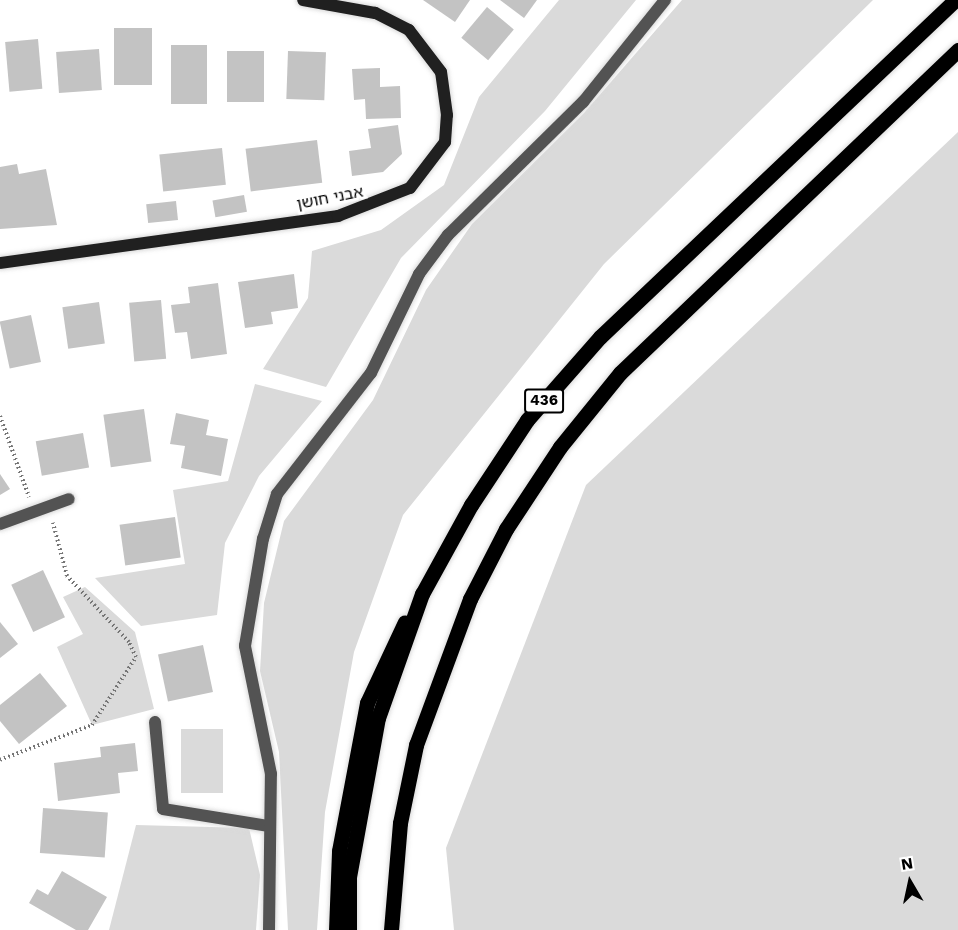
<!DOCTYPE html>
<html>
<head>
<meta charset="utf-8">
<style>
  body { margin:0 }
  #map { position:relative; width:958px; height:930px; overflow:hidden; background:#fff; font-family:"Work Sans","Noto Sans Hebrew",sans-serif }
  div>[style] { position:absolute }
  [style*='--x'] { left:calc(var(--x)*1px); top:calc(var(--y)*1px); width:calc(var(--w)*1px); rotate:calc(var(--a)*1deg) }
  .green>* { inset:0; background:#dadada; transform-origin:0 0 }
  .building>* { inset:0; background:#c3c3c3; transform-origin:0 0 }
  .path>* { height:4px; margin-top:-2px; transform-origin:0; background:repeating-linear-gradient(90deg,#757575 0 1.5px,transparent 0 4.5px) }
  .roads { filter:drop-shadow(0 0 2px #dbdbdb) drop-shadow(0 0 2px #dbdbdb) }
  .lane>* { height:12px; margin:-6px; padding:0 6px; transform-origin:6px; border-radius:6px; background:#535353 }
  .street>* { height:12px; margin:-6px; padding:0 6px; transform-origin:6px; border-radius:6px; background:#535353 }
  .secondary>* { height:12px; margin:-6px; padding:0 6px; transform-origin:6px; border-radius:6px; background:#202020 }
  .primary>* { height:15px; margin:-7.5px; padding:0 7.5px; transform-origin:7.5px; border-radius:7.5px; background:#000 }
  span { translate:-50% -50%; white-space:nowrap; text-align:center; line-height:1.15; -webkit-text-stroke:5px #fff; paint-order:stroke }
  .shield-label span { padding:2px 4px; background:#fff; border:2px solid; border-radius:4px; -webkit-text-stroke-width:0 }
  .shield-label { font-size:15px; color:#000; font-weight:700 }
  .street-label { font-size:16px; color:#000 }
  .north { position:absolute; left:880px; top:852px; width:60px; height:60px; -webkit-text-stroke:4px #fff; paint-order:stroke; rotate:351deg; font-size:16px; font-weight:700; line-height:24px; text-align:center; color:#000 }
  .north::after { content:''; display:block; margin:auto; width:21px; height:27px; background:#000; clip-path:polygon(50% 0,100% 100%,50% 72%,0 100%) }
</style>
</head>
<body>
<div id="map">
  <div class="green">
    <div style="clip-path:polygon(559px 0,636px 0,545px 111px,401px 258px,326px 387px,263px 369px,308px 298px,312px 251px,381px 230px,444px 185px,479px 97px)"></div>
    <div style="clip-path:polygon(682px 0,873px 0,604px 264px,403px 515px,354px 652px,325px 812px,317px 930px,288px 930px,279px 752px,260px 671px,264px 603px,284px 521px,373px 400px,426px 290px,472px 224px,584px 113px)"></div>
    <div style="clip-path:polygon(958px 132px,958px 930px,454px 930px,446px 848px,586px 485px)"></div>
    <div style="clip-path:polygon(255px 384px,322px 401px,259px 476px,225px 543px,217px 615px,141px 626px,95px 578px,185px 564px,173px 490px,228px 481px)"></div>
    <div style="clip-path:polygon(85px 587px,135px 632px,154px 709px,92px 725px,57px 647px,83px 634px,63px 597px)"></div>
    <div style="left:181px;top:729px;width:42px;height:64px"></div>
    <div style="clip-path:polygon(136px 825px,249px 828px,260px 875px,256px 930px,109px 930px)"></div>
  </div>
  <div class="building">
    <div style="clip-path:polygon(423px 0,470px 0,455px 22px)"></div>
    <div style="clip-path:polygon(500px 0,537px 0,524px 18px)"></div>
    <div style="left:487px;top:7px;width:35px;height:40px;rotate:40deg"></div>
    <div style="left:152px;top:28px;width:57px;height:38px;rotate:90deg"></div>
    <div style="left:38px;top:39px;width:50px;height:33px;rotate:85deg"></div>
    <div style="left:171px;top:45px;width:36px;height:59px"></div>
    <div style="left:99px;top:49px;width:41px;height:43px;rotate:86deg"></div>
    <div style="left:227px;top:51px;width:37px;height:51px"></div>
    <div style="left:288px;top:51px;width:38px;height:48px;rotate:2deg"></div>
    <div style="clip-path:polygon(380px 68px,380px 87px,400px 86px,401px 118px,366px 119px,365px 99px,354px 100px,352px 69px)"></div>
    <div style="clip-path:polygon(398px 125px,402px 154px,383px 172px,352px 176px,349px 151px,371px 148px,368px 129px)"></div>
    <div style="left:317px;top:140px;width:43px;height:72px;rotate:83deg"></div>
    <div style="left:222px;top:148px;width:37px;height:63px;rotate:84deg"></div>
    <div style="clip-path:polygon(17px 164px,19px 174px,46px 169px,57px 225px,0 229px,0 167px)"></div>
    <div style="left:244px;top:195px;width:17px;height:32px;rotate:80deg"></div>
    <div style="left:176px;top:201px;width:19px;height:30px;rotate:84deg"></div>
    <div style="clip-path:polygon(294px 274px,298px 308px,271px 312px,273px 324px,245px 328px,238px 282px)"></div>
    <div style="clip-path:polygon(218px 283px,227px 354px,191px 359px,187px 332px,175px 333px,171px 305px,190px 303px,188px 287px)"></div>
    <div style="left:161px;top:300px;width:59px;height:32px;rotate:85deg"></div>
    <div style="left:99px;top:302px;width:42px;height:37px;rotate:82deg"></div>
    <div style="left:31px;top:315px;width:48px;height:32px;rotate:78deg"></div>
    <div style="left:144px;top:409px;width:53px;height:41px;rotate:82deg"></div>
    <div style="clip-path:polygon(176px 413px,209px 420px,206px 435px,228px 439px,221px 476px,181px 468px,185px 446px,170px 444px)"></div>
    <div style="left:83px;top:433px;width:35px;height:48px;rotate:80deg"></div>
    <div style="clip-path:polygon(0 474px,10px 489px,0 495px)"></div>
    <div style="left:175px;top:517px;width:41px;height:56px;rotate:82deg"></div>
    <div style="left:43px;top:570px;width:52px;height:35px;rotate:65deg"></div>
    <div style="clip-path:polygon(0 622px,18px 644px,0 658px)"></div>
    <div style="left:203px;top:645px;width:48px;height:46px;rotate:78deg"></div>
    <div style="clip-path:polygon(40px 673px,67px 706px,19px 744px,0 721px,0 705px)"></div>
    <div style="clip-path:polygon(135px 743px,138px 771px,118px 773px,120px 793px,58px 801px,54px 763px,101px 757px,100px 747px)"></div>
    <div style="left:43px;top:808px;width:65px;height:45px;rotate:4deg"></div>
    <div style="clip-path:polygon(62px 871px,107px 897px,88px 930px,76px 930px,29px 903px,37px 889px,48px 895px)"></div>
  </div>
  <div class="path">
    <div style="--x:0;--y:416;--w:86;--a:70.3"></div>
    <div style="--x:0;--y:760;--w:98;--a:-20.8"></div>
    <div style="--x:92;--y:725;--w:81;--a:-57.1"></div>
    <div style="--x:136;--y:657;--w:17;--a:-115"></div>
    <div style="--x:129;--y:642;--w:91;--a:-133.2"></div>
    <div style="--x:67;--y:576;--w:55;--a:-104.8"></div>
  </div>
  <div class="roads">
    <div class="lane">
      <div style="--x:155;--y:722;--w:87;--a:84.7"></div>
      <div style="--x:163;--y:809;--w:106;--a:9.2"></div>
      <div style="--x:269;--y:930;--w:156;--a:-89.3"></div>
      <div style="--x:271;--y:774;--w:131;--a:-101.5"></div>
      <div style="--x:245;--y:646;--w:109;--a:-80.5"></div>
      <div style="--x:263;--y:539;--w:47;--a:-72.7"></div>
      <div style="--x:277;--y:494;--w:153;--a:-52.2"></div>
      <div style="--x:371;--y:373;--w:110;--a:-64.1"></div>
      <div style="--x:419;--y:274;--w:49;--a:-53.4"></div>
      <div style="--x:448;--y:235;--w:190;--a:-44.6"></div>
      <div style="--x:583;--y:102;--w:131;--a:-51.2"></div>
    </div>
    <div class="street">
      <div style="--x:0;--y:524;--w:73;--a:-19.9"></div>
    </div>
    <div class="secondary">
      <div style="--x:0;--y:263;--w:341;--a:-7.9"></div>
      <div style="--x:338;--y:216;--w:77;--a:-21.3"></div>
      <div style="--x:410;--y:188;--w:58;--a:-52.7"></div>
      <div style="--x:445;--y:142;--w:27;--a:-86"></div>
      <div style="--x:447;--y:115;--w:43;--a:-97.9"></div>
      <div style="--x:441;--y:72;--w:53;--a:-127.3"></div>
      <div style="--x:409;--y:30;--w:38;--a:-153"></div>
      <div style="--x:375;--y:13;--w:73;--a:-169.8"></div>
    </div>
    <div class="primary">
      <div style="--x:336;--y:930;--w:79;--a:-87.8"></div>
      <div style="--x:339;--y:851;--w:151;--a:-79.3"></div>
      <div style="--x:367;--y:703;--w:89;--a:-64.9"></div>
      <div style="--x:349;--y:930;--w:53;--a:-90"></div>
      <div style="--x:349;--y:877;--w:162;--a:-79.7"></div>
      <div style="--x:378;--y:718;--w:132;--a:-70.5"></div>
      <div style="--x:422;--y:594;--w:102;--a:-61.2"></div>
      <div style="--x:471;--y:505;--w:102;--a:-56.6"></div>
      <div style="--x:527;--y:420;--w:111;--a:-48.7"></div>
      <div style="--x:600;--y:337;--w:489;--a:-43.5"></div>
      <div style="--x:391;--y:930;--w:107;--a:-85.2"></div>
      <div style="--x:400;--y:823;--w:80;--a:-78.4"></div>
      <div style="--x:416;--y:745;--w:156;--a:-69.7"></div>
      <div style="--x:470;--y:599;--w:79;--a:-62.8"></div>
      <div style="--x:506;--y:529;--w:98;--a:-56.6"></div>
      <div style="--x:560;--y:447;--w:95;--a:-51"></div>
      <div style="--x:620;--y:373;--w:468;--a:-43.7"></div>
    </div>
  </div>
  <div class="shield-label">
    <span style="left:544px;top:401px">436</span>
  </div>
  <div class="street-label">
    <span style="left:330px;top:198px;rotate:-11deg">אבני חושן</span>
  </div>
  <div class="north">N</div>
</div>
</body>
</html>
